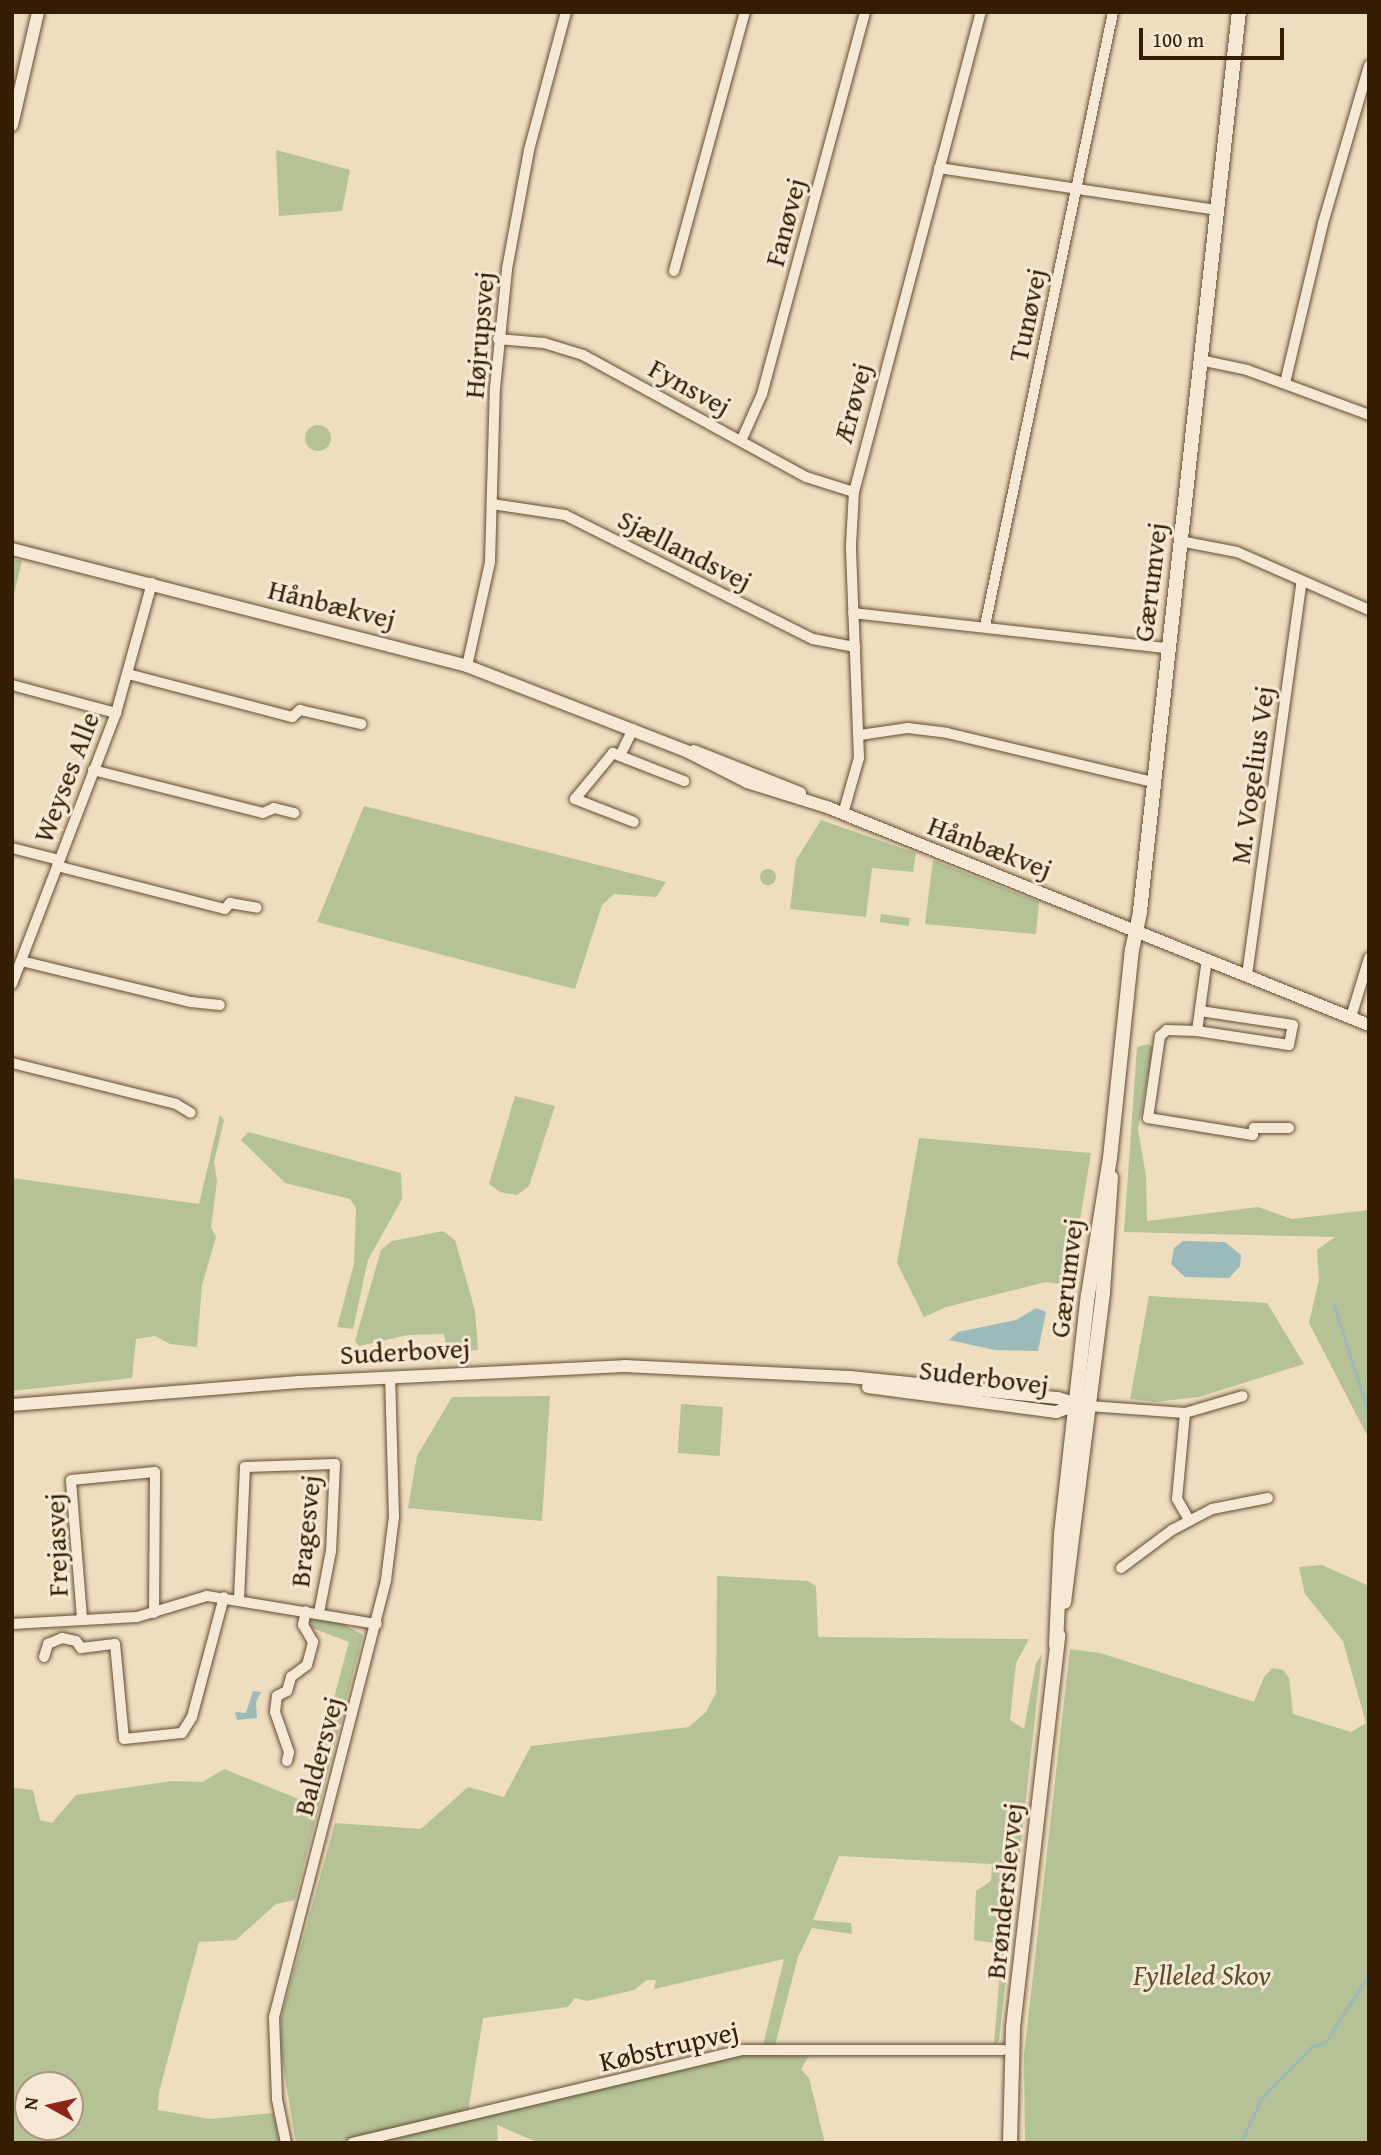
<!DOCTYPE html>
<html>
<head>
<meta charset="utf-8">
<style>
  body { margin:0 }
  #map { position:relative; width:1381px; height:2155px; overflow:hidden; background:#efddbf; font-family:"Gentium Book Plus",serif }
  div>[style] { position:absolute }
  [style*='--x'] { left:calc(var(--x)*1px); top:calc(var(--y)*1px); width:calc(var(--w)*1px); rotate:calc(var(--a)*1deg) }
  .green>* { inset:0; background:#b4c296; transform-origin:0 0 }
  .round { border-radius:50% }
  .water>* { inset:0; background:#9cbaba }
  .stream>* { height:2.5px; margin:-1.25px; padding:0 1.25px; transform-origin:1.25px; border-radius:1.25px; background:#9cbaba }
  .roads { filter:drop-shadow(0 0 2px #644c30) drop-shadow(0 0 2px #644c30) }
  .minor>* { height:10px; margin:-5px; padding:0 5px; transform-origin:5px; border-radius:5px; background:#f5e9d5 }
  .tertiary>* { height:12px; margin:-6px; padding:0 6px; transform-origin:6px; border-radius:6px; background:#f5e9d5 }
  .secondary>* { height:14px; margin:-7px; padding:0 7px; transform-origin:7px; border-radius:7px; background:#f5e9d5 }
  span { translate:-50% -50%; white-space:nowrap; text-align:center; line-height:1.15; -webkit-text-stroke:6px #f5e9d5; paint-order:stroke }
  .street-label { font-size:28px; color:#361c00 }
  .park-label { font-size:28px; color:#5c4e2d; font-style:italic }
  .frame { position:absolute; inset:0; border:14px solid #361c00; pointer-events:none }
  .north { position:absolute; left:14px; top:2071px; width:70px; height:70px; box-sizing:border-box; background:#f5e9d5; border:2px solid #a99780; border-radius:50%; rotate:278deg; font-size:19px; font-weight:700; line-height:28px; text-align:center; color:#361c00 }
  .north::after { content:''; display:block; margin:auto; width:24px; height:32px; background:#8f2418; clip-path:polygon(50% 0,100% 100%,50% 72%,0 100%) }
  .scale { position:absolute; left:1139px; top:28px; width:145px; height:32px; box-sizing:border-box; border:4px solid #361c00; border-top:0; padding-left:9px; font-size:21px; line-height:24px; white-space:nowrap; color:#361c00; -webkit-text-stroke:5px #f5e9d5; paint-order:stroke }
</style>
</head>
<body>
<div id="map">
  <div class="green">
    <div style="clip-path:polygon(276px 150px,350px 170px,342px 211px,279px 216px)"></div>
    <div class="round" style="left:305px;top:425px;width:26px;height:26px"></div>
    <div style="clip-path:polygon(12px 559px,22px 561px,12px 602px)"></div>
    <div style="clip-path:polygon(364px 806px,666px 882px,656px 897px,614px 894px,602px 905px,575px 989px,535px 979px,317px 922px)"></div>
    <div style="clip-path:polygon(821px 820px,916px 853px,913px 872px,872px 868px,866px 917px,790px 909px,796px 860px)"></div>
    <div style="clip-path:polygon(933px 860px,1039px 902px,1036px 934px,925px 924px)"></div>
    <div class="round" style="left:760px;top:869px;width:16px;height:16px"></div>
    <div style="left:881px;top:914px;width:29px;height:8px;rotate:8deg"></div>
    <div style="clip-path:polygon(1148px 1044px,1153px 1047px,1138px 1130px,1146px 1176px,1147px 1221px,1258px 1207px,1292px 1219px,1369px 1210px,1369px 1439px,1309px 1323px,1319px 1280px,1317px 1250px,1335px 1237px,1124px 1232px,1137px 1047px)"></div>
    <div style="clip-path:polygon(515px 1096px,555px 1106px,529px 1186px,517px 1195px,500px 1192px,489px 1184px)"></div>
    <div style="clip-path:polygon(220px 1115px,224px 1120px,214px 1162px,217px 1181px,211px 1228px,216px 1237px,202px 1285px,197px 1347px,170px 1344px,155px 1336px,136px 1339px,132px 1378px,12px 1391px,12px 1178px,199px 1204px)"></div>
    <div style="clip-path:polygon(248px 1132px,401px 1173px,402px 1199px,368px 1260px,353px 1329px,337px 1327px,354px 1264px,356px 1208px,350px 1199px,285px 1183px,241px 1140px)"></div>
    <div style="clip-path:polygon(919px 1138px,1091px 1153px,1069px 1286px,1046px 1282px,946px 1307px,924px 1317px,897px 1263px)"></div>
    <div style="clip-path:polygon(443px 1231px,455px 1240px,475px 1311px,478px 1350px,447px 1352px,444px 1334px,408px 1335px,359px 1346px,355px 1341px,381px 1250px,392px 1241px)"></div>
    <div style="clip-path:polygon(1149px 1296px,1267px 1303px,1304px 1364px,1199px 1397px,1155px 1402px,1130px 1399px)"></div>
    <div style="clip-path:polygon(550px 1396px,542px 1521px,408px 1508px,417px 1456px,452px 1397px)"></div>
    <div style="left:723px;top:1407px;width:49px;height:42px;rotate:94deg"></div>
    <div style="clip-path:polygon(1322px 1565px,1369px 1586px,1369px 2143px,1025px 2143px,1024px 2055px,1070px 1649px,1100px 1653px,1254px 1702px,1264px 1677px,1272px 1668px,1283px 1670px,1289px 1678px,1293px 1714px,1351px 1732px,1366px 1723px,1343px 1641px,1305px 1594px,1299px 1567px)"></div>
    <div style="clip-path:polygon(717px 1576px,808px 1581px,816px 1586px,818px 1637px,1029px 1639px,1016px 1663px,1010px 1720px,1024px 1729px,1036px 1663px,1042px 1654px,999px 2041px,994px 2045px,1002px 1944px,974px 1940px,976px 1891px,991px 1881px,992px 1864px,839px 1856px,813px 1920px,851px 1923px,852px 1934px,812px 1928px,798px 1957px,775px 2045px,763px 2045px,784px 1959px,654px 1989px,656px 1980px,647px 1980px,634px 1990px,587px 2001px,575px 1998px,568px 2007px,483px 2018px,468px 2112px,336px 2143px,296px 2143px,281px 2054px,281px 2018px,335px 1823px,421px 1829px,468px 1787px,504px 1797px,531px 1746px,689px 1727px,706px 1712px,716px 1693px)"></div>
    <div style="clip-path:polygon(evenodd,312px 1619px,338px 1621px,363px 1635px,295px 1900px,276px 1904px,236px 1940px,199px 1942px,159px 2092px,158px 2110px,210px 2119px,273px 2113px,280px 2143px,12px 2143px,12px 1788px,33px 1790px,40px 1820px,52px 1823px,76px 1795px,172px 1781px,203px 1782px,224px 1769px,306px 1802px,349px 1642px,310px 1627px,312px 1619px,28px 2085px,70px 2085px,70px 2127px,28px 2127px,28px 2085px)"></div>
    <div style="clip-path:polygon(740px 2055px,809px 2056px,801px 2069px,809px 2078px,825px 2143px,539px 2143px,497px 2125px,498px 2143px,373px 2143px)"></div>
  </div>
  <div class="water">
    <div style="clip-path:polygon(1183px 1241px,1225px 1242px,1241px 1255px,1240px 1266px,1229px 1278px,1185px 1277px,1171px 1264px,1174px 1248px)"></div>
    <div style="clip-path:polygon(1036px 1308px,1046px 1312px,1038px 1351px,995px 1350px,949px 1340px,958px 1332px,1016px 1320px)"></div>
    <div style="clip-path:polygon(253px 1691px,261px 1692px,256px 1702px,257px 1718px,237px 1720px,235px 1712px,246px 1713px)"></div>
  </div>
  <div class="stream">
    <div style="--x:1334;--y:1304;--w:115;--a:72.3"></div>
    <div style="--x:1240;--y:2143;--w:50;--a:-63.9"></div>
    <div style="--x:1262;--y:2098;--w:72;--a:-46.1"></div>
    <div style="--x:1312;--y:2046;--w:13;--a:-13"></div>
    <div style="--x:1325;--y:2043;--w:82;--a:-57.5"></div>
  </div>
  <div class="roads">
    <div class="minor">
      <div style="--x:939;--y:168;--w:280;--a:8.6"></div>
      <div style="--x:674;--y:271;--w:269;--a:-74.7"></div>
      <div style="--x:498;--y:339;--w:46;--a:5"></div>
      <div style="--x:544;--y:343;--w:41;--a:17.1"></div>
      <div style="--x:583;--y:355;--w:254;--a:28.7"></div>
      <div style="--x:806;--y:477;--w:50;--a:17.4"></div>
      <div style="--x:1200;--y:360;--w:48;--a:12"></div>
      <div style="--x:1247;--y:370;--w:130;--a:20.2"></div>
      <div style="--x:1285;--y:383;--w:164;--a:-76.6"></div>
      <div style="--x:1323;--y:223;--w:164;--a:-73.7"></div>
      <div style="--x:741;--y:441;--w:51;--a:-65.9"></div>
      <div style="--x:762;--y:394;--w:396;--a:-74.9"></div>
      <div style="--x:492;--y:504;--w:74;--a:8.6"></div>
      <div style="--x:565;--y:515;--w:277;--a:26.6"></div>
      <div style="--x:813;--y:639;--w:43;--a:10.8"></div>
      <div style="--x:1180;--y:541;--w:58;--a:10.9"></div>
      <div style="--x:1237;--y:552;--w:144;--a:23.7"></div>
      <div style="--x:853;--y:613;--w:316;--a:6.4"></div>
      <div style="--x:985;--y:626;--w:627;--a:-78.22"></div>
      <div style="--x:467;--y:666;--w:107;--a:-77.5"></div>
      <div style="--x:490;--y:562;--w:174;--a:-88.4"></div>
      <div style="--x:495;--y:388;--w:120;--a:-84.2"></div>
      <div style="--x:507;--y:269;--w:121;--a:-79.5"></div>
      <div style="--x:529;--y:150;--w:143;--a:-75"></div>
      <div style="--x:128;--y:674;--w:170;--a:14.7"></div>
      <div style="--x:292;--y:717;--w:11;--a:-41"></div>
      <div style="--x:300;--y:710;--w:63;--a:12.9"></div>
      <div style="--x:12;--y:685;--w:108;--a:15.1"></div>
      <div style="--x:633;--y:729;--w:30;--a:116"></div>
      <div style="--x:620;--y:756;--w:8;--a:-157"></div>
      <div style="--x:613;--y:753;--w:60;--a:129.6"></div>
      <div style="--x:575;--y:799;--w:63;--a:21.3"></div>
      <div style="--x:860;--y:735;--w:49;--a:-8.3"></div>
      <div style="--x:908;--y:728;--w:39;--a:7"></div>
      <div style="--x:947;--y:733;--w:211;--a:13.4"></div>
      <div style="--x:620;--y:756;--w:69;--a:21.3"></div>
      <div style="--x:93;--y:770;--w:175;--a:14.2"></div>
      <div style="--x:263;--y:813;--w:12;--a:-24"></div>
      <div style="--x:274;--y:808;--w:21;--a:14"></div>
      <div style="--x:843;--y:814;--w:58;--a:-74.1"></div>
      <div style="--x:859;--y:758;--w:213;--a:-92.2"></div>
      <div style="--x:851;--y:545;--w:53;--a:-86.8"></div>
      <div style="--x:854;--y:492;--w:497;--a:-75.2"></div>
      <div style="--x:12;--y:848;--w:49;--a:14.3"></div>
      <div style="--x:57;--y:866;--w:173;--a:14.4"></div>
      <div style="--x:225;--y:909;--w:8;--a:-50"></div>
      <div style="--x:230;--y:903;--w:27;--a:10"></div>
      <div style="--x:1207;--y:959;--w:73;--a:97.9"></div>
      <div style="--x:1197;--y:1031;--w:30;--a:-178"></div>
      <div style="--x:1167;--y:1030;--w:9;--a:139"></div>
      <div style="--x:1160;--y:1036;--w:83;--a:98.3"></div>
      <div style="--x:1148;--y:1118;--w:106;--a:9.2"></div>
      <div style="--x:1253;--y:1135;--w:7;--a:-82"></div>
      <div style="--x:1254;--y:1128;--w:35;--a:0"></div>
      <div style="--x:21;--y:961;--w:175;--a:13.6"></div>
      <div style="--x:191;--y:1002;--w:29;--a:6"></div>
      <div style="--x:1247;--y:975;--w:398;--a:-82.1"></div>
      <div style="--x:12;--y:984;--w:290;--a:-69"></div>
      <div style="--x:116;--y:713;--w:135;--a:-74.5"></div>
      <div style="--x:1351;--y:1017;--w:62;--a:-73"></div>
      <div style="--x:1197;--y:1031;--w:93;--a:8.7"></div>
      <div style="--x:1289;--y:1045;--w:20;--a:-79"></div>
      <div style="--x:1293;--y:1025;--w:94;--a:-171.4"></div>
      <div style="--x:12;--y:1063;--w:169;--a:14"></div>
      <div style="--x:176;--y:1104;--w:17;--a:31"></div>
      <div style="--x:1089;--y:1406;--w:96;--a:4.2"></div>
      <div style="--x:1185;--y:1413;--w:60;--a:-16.3"></div>
      <div style="--x:1185;--y:1413;--w:86;--a:95.3"></div>
      <div style="--x:1177;--y:1499;--w:24;--a:60"></div>
      <div style="--x:1121;--y:1568;--w:64;--a:-36.7"></div>
      <div style="--x:1172;--y:1530;--w:45;--a:-27.7"></div>
      <div style="--x:1212;--y:1509;--w:57;--a:-11.1"></div>
      <div style="--x:239;--y:1599;--w:132;--a:-87.4"></div>
      <div style="--x:245;--y:1467;--w:90;--a:-1.9"></div>
      <div style="--x:335;--y:1464;--w:87;--a:92.6"></div>
      <div style="--x:331;--y:1551;--w:63;--a:101"></div>
      <div style="--x:82;--y:1618;--w:138;--a:-94.6"></div>
      <div style="--x:71;--y:1480;--w:84;--a:-5.4"></div>
      <div style="--x:155;--y:1472;--w:141;--a:90.4"></div>
      <div style="--x:12;--y:1624;--w:125;--a:-3.2"></div>
      <div style="--x:137;--y:1617;--w:73;--a:-16.7"></div>
      <div style="--x:207;--y:1596;--w:172;--a:9.4"></div>
      <div style="--x:44;--y:1657;--w:14;--a:-73"></div>
      <div style="--x:48;--y:1644;--w:15;--a:-23"></div>
      <div style="--x:62;--y:1638;--w:14;--a:12"></div>
      <div style="--x:76;--y:1641;--w:9;--a:54"></div>
      <div style="--x:81;--y:1648;--w:34;--a:-7"></div>
      <div style="--x:115;--y:1644;--w:95;--a:84.6"></div>
      <div style="--x:124;--y:1739;--w:58;--a:-5.9"></div>
      <div style="--x:182;--y:1733;--w:19;--a:-58"></div>
      <div style="--x:192;--y:1717;--w:124;--a:-75.1"></div>
      <div style="--x:287;--y:1761;--w:9;--a:-77"></div>
      <div style="--x:289;--y:1752;--w:42;--a:-109.3"></div>
      <div style="--x:275;--y:1712;--w:16;--a:-83"></div>
      <div style="--x:277;--y:1696;--w:11;--a:-27"></div>
      <div style="--x:287;--y:1691;--w:15;--a:-74"></div>
      <div style="--x:291;--y:1677;--w:20;--a:-37"></div>
      <div style="--x:307;--y:1665;--w:24;--a:-75"></div>
      <div style="--x:313;--y:1642;--w:20;--a:-120"></div>
      <div style="--x:303;--y:1625;--w:14;--a:-78"></div>
      <div style="--x:286;--y:2143;--w:45;--a:-101.6"></div>
      <div style="--x:277;--y:2099;--w:82;--a:-92.1"></div>
      <div style="--x:274;--y:2017;--w:451;--a:-75.6"></div>
      <div style="--x:386;--y:1580;--w:64;--a:-82.8"></div>
      <div style="--x:394;--y:1517;--w:140;--a:-91.6"></div>
      <div style="--x:352;--y:2143;--w:401;--a:-13.4"></div>
      <div style="--x:742;--y:2050;--w:261;--a:0"></div>
    </div>
    <div class="tertiary">
      <div style="--x:12;--y:125;--w:116;--a:-77"></div>
      <div style="--x:12;--y:549;--w:470;--a:14.4"></div>
      <div style="--x:467;--y:666;--w:235;--a:21.2"></div>
      <div style="--x:686;--y:751;--w:68;--a:26.9"></div>
      <div style="--x:747;--y:782;--w:84;--a:17.4"></div>
      <div style="--x:827;--y:807;--w:584;--a:21.91"></div>
      <div style="--x:694;--y:751;--w:114;--a:21.6"></div>
      <div style="--x:868;--y:1387;--w:190;--a:7.6"></div>
      <div style="--x:1056;--y:1412;--w:21;--a:-19"></div>
      <div style="--x:12;--y:1405;--w:288;--a:-4.6"></div>
      <div style="--x:299;--y:1382;--w:325;--a:-2.8"></div>
      <div style="--x:624;--y:1366;--w:226;--a:2.8"></div>
      <div style="--x:850;--y:1377;--w:209;--a:5.8"></div>
      <div style="--x:1058;--y:1398;--w:25;--a:18"></div>
    </div>
    <div class="secondary">
      <div style="--x:1064;--y:1602;--w:312;--a:-82.8"></div>
      <div style="--x:1103;--y:1292;--w:115;--a:-86"></div>
      <div style="--x:1056;--y:1645;--w:111;--a:-87.4"></div>
      <div style="--x:1061;--y:1534;--w:241;--a:-83.6"></div>
      <div style="--x:1088;--y:1295;--w:139;--a:-80.9"></div>
      <div style="--x:1110;--y:1158;--w:209;--a:-84"></div>
      <div style="--x:1132;--y:950;--w:40;--a:-78"></div>
      <div style="--x:1140;--y:911;--w:904;--a:-83.72"></div>
      <div style="--x:1010;--y:2143;--w:116;--a:-88.5"></div>
      <div style="--x:1013;--y:2027;--w:394;--a:-83.4"></div>
    </div>
  </div>
  <div class="street-label">
    <span style="left:785px;top:222px;rotate:-75deg">Fanøvej</span>
    <span style="left:1027px;top:315px;rotate:-78deg">Tunøvej</span>
    <span style="left:479px;top:335px;rotate:-85deg">Højrupsvej</span>
    <span style="left:690px;top:387px;rotate:29deg">Fynsvej</span>
    <span style="left:852px;top:403px;rotate:-75deg">Ærøvej</span>
    <span style="left:685px;top:550px;rotate:27deg">Sjællandsvej</span>
    <span style="left:1150px;top:582px;rotate:-83deg">Gærumvej</span>
    <span style="left:332px;top:604px;rotate:14deg">Hånbækvej</span>
    <span style="left:1252px;top:775px;rotate:-82deg">M. Vogelius Vej</span>
    <span style="left:66px;top:777px;rotate:-69deg">Weyses Alle</span>
    <span style="left:990px;top:847px;rotate:21deg">Hånbækvej</span>
    <span style="left:1066px;top:1278px;rotate:-83deg">Gærumvej</span>
    <span style="left:405px;top:1351px;rotate:-3deg">Suderbovej</span>
    <span style="left:984px;top:1377px;rotate:7deg">Suderbovej</span>
    <span style="left:305px;top:1531px;rotate:-84deg">Bragesvej</span>
    <span style="left:56px;top:1545px;rotate:-92deg">Frejasvej</span>
    <span style="left:318px;top:1756px;rotate:-75deg">Baldersvej</span>
    <span style="left:1004px;top:1891px;rotate:-84deg">Brønderslevvej</span>
    <span style="left:669px;top:2046px;rotate:-13deg">Købstrupvej</span>
  </div>
  <div class="park-label">
    <span style="left:1202px;top:1975px">Fylleled Skov</span>
  </div>
  <div class="frame"></div>
  <div class="north">N</div>
  <div class="scale">100 m</div>
</div>
</body>
</html>
